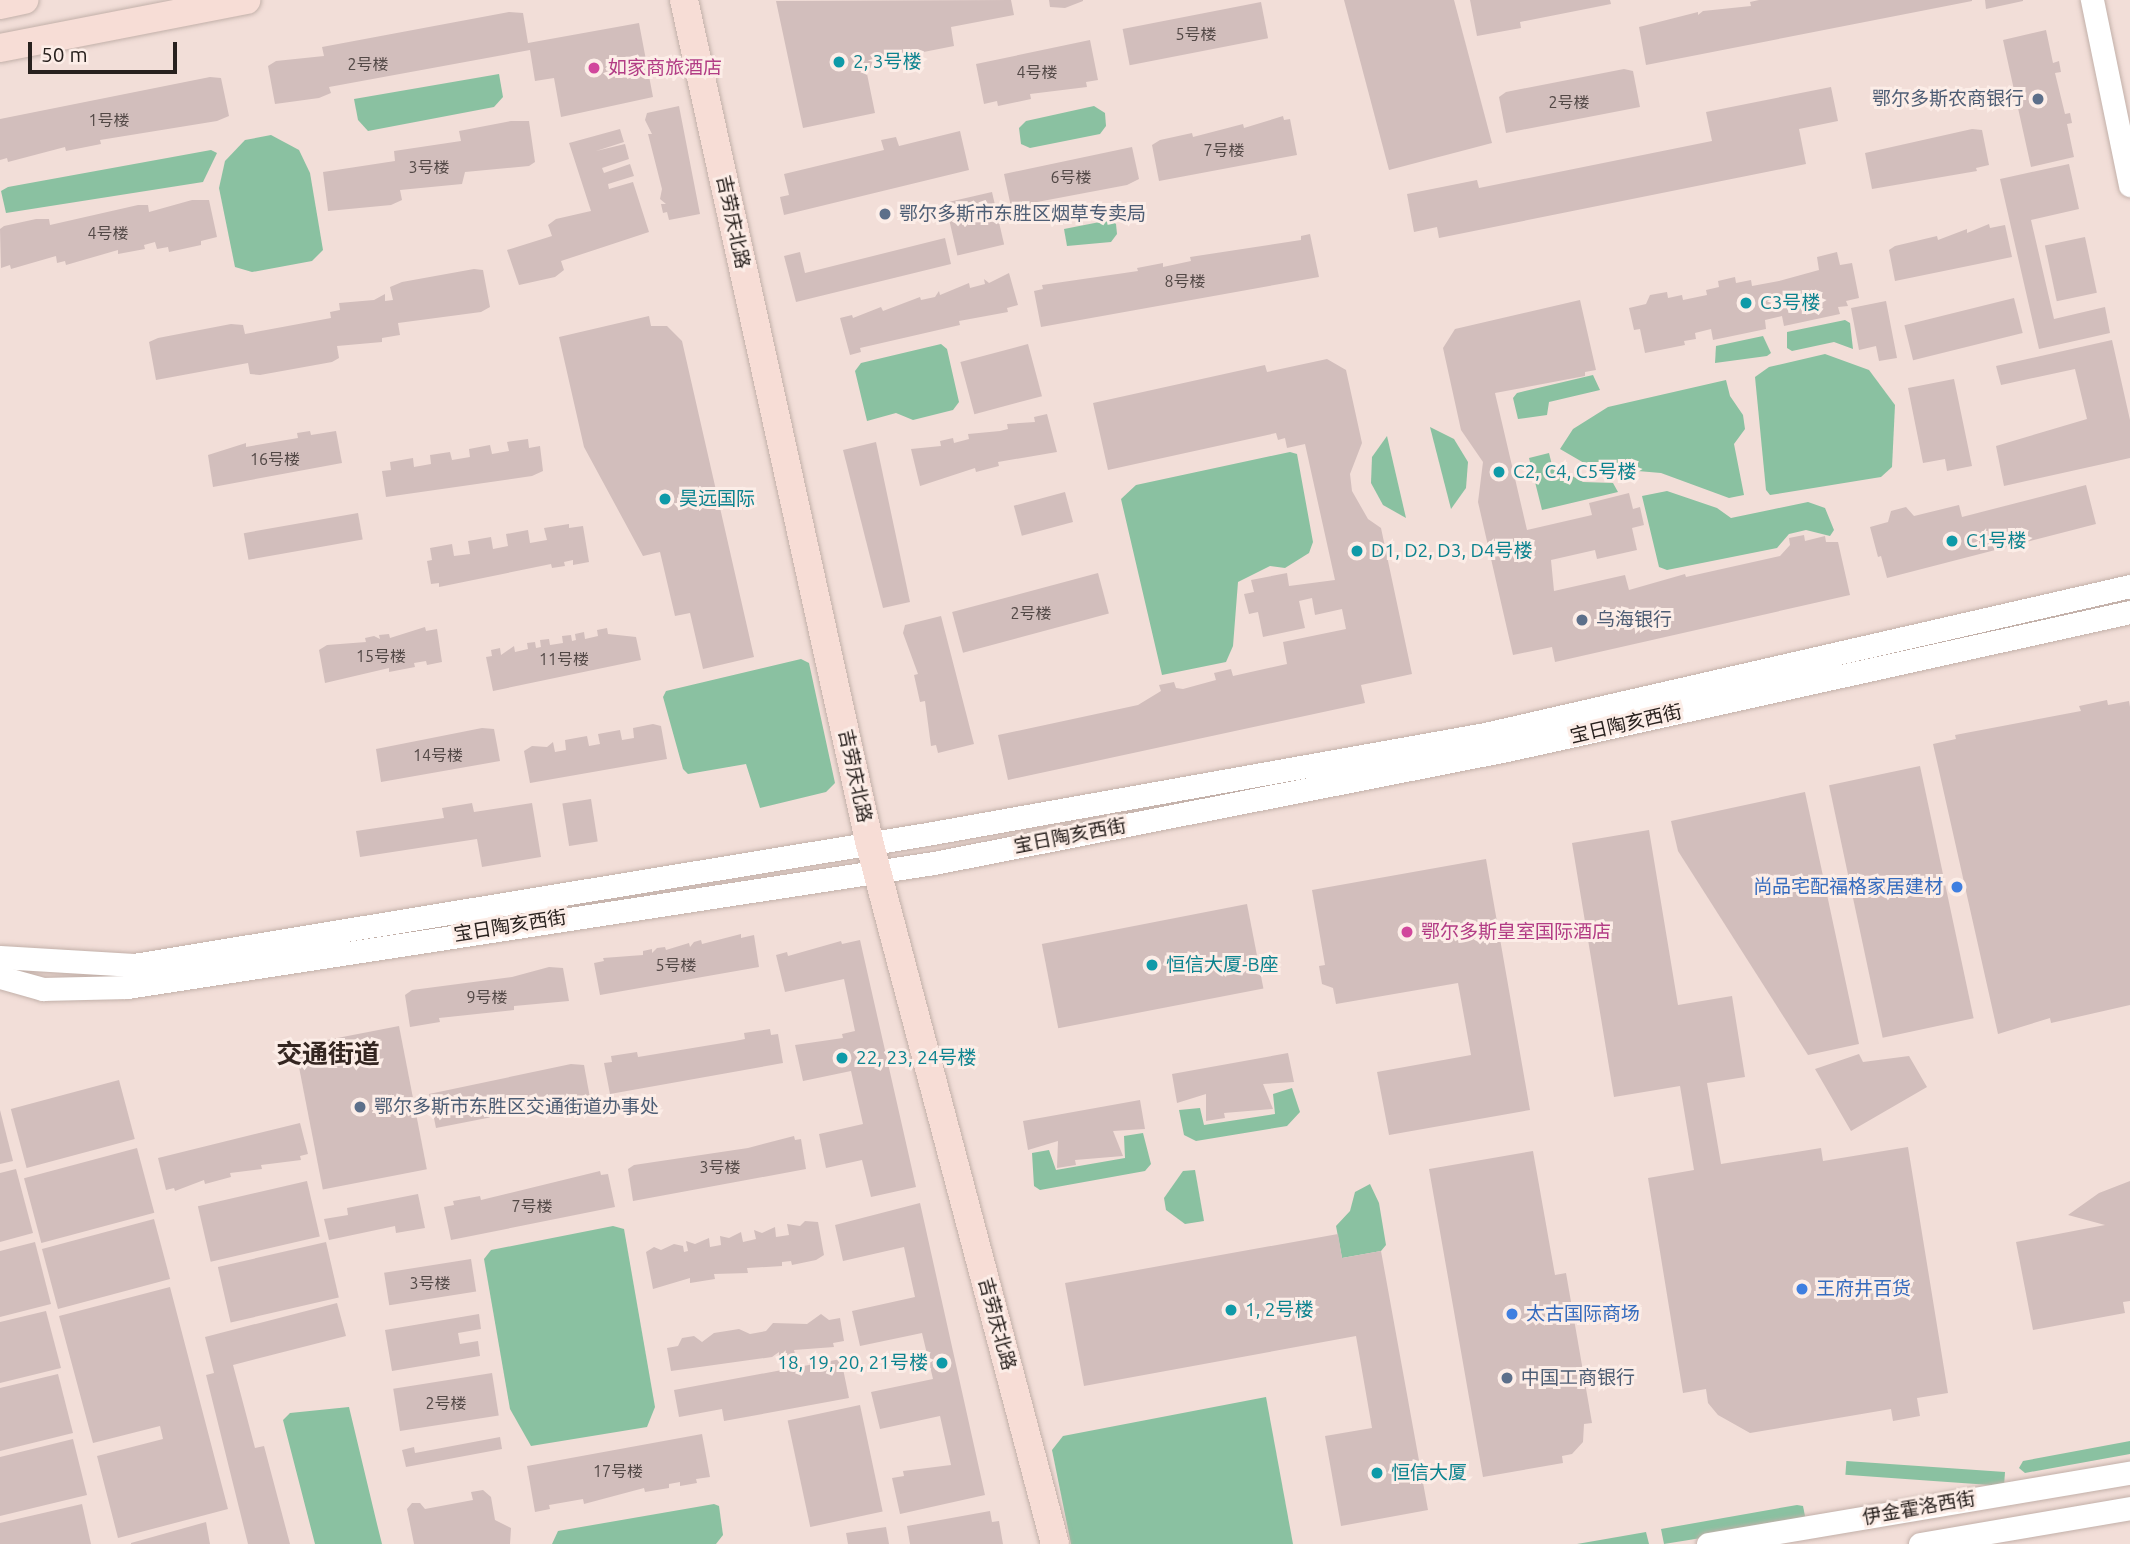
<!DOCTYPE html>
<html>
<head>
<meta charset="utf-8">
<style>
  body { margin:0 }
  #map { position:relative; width:2130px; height:1544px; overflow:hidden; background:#f2ded8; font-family:Ubuntu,"Noto Sans SC",sans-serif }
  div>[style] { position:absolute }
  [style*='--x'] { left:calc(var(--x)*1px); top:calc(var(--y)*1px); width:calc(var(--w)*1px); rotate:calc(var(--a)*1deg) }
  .green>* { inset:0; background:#8ac1a1; transform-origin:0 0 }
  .building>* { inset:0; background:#d2bebc; transform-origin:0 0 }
  .roads { filter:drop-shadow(0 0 2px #c2b0a9) drop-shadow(0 0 2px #c2b0a9) }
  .minor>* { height:23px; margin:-11.5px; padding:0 11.5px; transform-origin:11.5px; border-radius:11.5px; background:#fff }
  .major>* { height:28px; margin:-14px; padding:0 14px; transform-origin:14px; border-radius:14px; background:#f7ddd6 }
  .dots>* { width:19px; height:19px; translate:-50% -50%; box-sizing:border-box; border:4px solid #fcede7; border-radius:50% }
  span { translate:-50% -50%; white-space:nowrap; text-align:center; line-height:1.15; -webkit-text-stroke:6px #fcede7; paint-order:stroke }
  .number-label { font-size:16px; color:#524846 }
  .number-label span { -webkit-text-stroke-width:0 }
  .culture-label { font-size:19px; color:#0d838f }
  .left { translate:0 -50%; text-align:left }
  .right { translate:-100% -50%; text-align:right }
  .hotel-label { font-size:19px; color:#b23c85 }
  .service-label { font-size:19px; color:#4e5e75 }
  .street-label { font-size:19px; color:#28211e }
  .shop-label { font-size:19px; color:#366cbe }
  .district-label { font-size:26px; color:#342621; font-weight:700 }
  .scale { position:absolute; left:28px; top:42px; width:149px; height:32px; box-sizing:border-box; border:4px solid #28211e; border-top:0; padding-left:9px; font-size:21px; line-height:24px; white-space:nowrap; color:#28211e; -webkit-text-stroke:5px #fcede7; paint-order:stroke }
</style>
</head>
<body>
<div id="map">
  <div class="green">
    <div style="clip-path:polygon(499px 74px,503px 97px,494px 107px,368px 131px,358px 120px,354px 99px)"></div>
    <div style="clip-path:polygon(1094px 106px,1105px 113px,1106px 126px,1100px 134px,1030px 148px,1021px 144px,1019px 128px,1026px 121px)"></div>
    <div style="clip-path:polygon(271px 135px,299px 150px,310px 173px,323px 250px,312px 261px,252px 272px,235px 267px,219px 188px,225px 161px,245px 140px)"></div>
    <div style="clip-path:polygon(211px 150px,217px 153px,203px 182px,6px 213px,1px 191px,8px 187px)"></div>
    <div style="clip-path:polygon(1110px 220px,1116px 224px,1117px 234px,1111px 242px,1067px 246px,1064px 229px)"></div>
    <div style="clip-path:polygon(1845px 320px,1850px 323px,1853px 349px,1834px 342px,1792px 351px,1787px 348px,1787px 332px)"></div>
    <div style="clip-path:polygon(1763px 336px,1771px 353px,1767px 356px,1715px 363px,1716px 346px)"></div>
    <div style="clip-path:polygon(941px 344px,947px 349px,959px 402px,953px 410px,913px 420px,896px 413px,867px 421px,855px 371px,861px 363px)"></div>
    <div style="clip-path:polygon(1825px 354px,1869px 370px,1895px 405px,1892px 467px,1881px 477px,1770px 495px,1766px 490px,1755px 377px,1769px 367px)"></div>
    <div style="clip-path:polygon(1593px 375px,1600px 390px,1549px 402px,1547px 415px,1518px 419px,1513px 398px,1517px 393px)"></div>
    <div style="clip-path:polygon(1726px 380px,1730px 396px,1743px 415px,1745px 429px,1734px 444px,1744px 495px,1729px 498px,1661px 473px,1591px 467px,1560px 449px,1573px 429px,1608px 407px)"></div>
    <div style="clip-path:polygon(1430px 427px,1454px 439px,1468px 462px,1466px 488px,1451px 509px)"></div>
    <div style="clip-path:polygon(1387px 436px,1406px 518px,1383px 505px,1371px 483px,1372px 457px)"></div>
    <div style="clip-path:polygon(1290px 452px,1297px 454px,1313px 542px,1309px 553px,1285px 568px,1270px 566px,1238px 582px,1233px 646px,1226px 662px,1162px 675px,1121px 499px,1136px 485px)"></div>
    <div style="clip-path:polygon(1549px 453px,1552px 465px,1583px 482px,1613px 483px,1618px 492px,1542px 510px,1529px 458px)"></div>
    <div style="clip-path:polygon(1667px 491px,1717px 508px,1731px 518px,1808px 502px,1825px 508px,1834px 530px,1830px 536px,1806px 530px,1789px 534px,1777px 548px,1667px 570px,1659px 567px,1642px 496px)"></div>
    <div style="clip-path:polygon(801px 659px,809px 663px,835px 783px,826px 792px,760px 808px,746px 764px,688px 774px,683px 769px,663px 697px,666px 691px)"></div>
    <div style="clip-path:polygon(1292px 1088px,1300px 1112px,1287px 1126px,1196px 1141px,1184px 1135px,1179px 1110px,1200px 1108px,1204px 1125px,1275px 1114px,1273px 1094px)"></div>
    <div style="clip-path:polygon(1143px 1133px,1151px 1164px,1145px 1171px,1040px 1190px,1034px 1186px,1032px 1153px,1049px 1150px,1056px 1170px,1125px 1158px,1124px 1136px)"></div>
    <div style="clip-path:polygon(1195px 1170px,1204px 1221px,1185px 1224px,1166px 1210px,1164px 1198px,1183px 1171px)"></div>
    <div style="clip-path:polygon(1370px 1184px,1379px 1203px,1386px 1245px,1381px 1251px,1342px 1258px,1336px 1226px,1350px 1211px,1355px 1192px)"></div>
    <div style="clip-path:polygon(613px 1226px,624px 1229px,655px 1407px,647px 1427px,531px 1446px,510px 1409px,484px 1259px,491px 1250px)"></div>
    <div style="clip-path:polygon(1266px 1397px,1293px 1544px,1071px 1544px,1052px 1450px,1063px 1436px)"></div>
    <div style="clip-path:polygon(349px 1407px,377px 1524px,382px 1544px,315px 1544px,283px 1420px,290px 1413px)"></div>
    <div style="clip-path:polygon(2130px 1441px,2130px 1454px,2025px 1473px,2019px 1468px,2023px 1461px)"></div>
    <div style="left:2005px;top:1472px;width:14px;height:159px;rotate:94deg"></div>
    <div style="clip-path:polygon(714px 1504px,719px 1506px,723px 1535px,716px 1544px,552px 1544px,558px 1531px)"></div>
    <div style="clip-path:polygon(1797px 1505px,1803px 1506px,1806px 1521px,1664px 1544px,1661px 1529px)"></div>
    <div style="clip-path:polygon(1646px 1532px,1649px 1544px,1577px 1544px)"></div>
  </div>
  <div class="building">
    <div style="clip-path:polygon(1011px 0,1014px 15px,951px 27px,954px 46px,888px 59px,889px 65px,866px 69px,875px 113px,803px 128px,776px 1px)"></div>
    <div style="clip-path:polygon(1049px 0,1083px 0,1083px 1px,1065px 8px,1050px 7px)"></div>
    <div style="clip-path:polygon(1344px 0,1454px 0,1492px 143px,1389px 170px)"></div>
    <div style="clip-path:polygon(1470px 0,1610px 0,1611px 4px,1520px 22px,1521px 28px,1477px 36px)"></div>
    <div style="clip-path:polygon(1759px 0,1972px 0,1972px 1px,1646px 65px,1639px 27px,1698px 12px,1698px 15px,1703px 11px,1751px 6px,1750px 2px)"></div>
    <div style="clip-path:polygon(1985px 0,2023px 0,2023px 1px,1986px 9px)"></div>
    <div style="left:1261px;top:2px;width:37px;height:141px;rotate:79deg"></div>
    <div style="clip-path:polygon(509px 12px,523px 13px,528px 43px,639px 23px,653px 97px,561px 117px,554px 78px,535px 81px,530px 50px,329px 87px,331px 93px,319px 98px,275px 104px,268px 66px,276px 61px,324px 56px,322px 47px)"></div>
    <div style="clip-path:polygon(2046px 30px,2053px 63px,2059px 61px,2061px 72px,2055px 73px,2065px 114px,2070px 113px,2072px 123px,2067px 124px,2074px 157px,2031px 167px,2003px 40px)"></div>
    <div style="clip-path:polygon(1090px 40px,1098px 80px,1086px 82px,1087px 87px,1030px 94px,1031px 99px,998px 106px,997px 101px,984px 104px,976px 64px)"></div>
    <div style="clip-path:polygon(1624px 69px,1633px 71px,1640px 107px,1506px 133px,1499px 97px,1506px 92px)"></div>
    <div style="clip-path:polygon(210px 77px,221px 78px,229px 116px,217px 121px,100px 140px,101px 144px,66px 151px,65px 147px,8px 162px,7px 158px,0 160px,0 119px)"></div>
    <div style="clip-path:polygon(1831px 87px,1838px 121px,1799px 129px,1806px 164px,1439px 238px,1437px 227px,1414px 232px,1407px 194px,1477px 180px,1479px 188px,1712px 141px,1706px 112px)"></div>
    <div style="clip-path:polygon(679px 106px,700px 214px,669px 220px,667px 212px,663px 213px,661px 204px,666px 204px,660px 199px,662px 189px,648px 134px,652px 134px,645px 120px,647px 113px)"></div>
    <div style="clip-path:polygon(1283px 116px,1284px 120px,1290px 119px,1297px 155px,1159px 181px,1152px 145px,1160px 140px,1192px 133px,1193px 137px,1243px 124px,1244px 128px)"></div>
    <div style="clip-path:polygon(511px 121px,529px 121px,535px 162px,529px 166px,465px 172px,462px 184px,400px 190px,402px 200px,391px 205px,328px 211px,323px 172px,395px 161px,394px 151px,461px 141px,459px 131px)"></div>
    <div style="clip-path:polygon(620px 129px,624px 142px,596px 151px,625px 144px,629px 159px,602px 168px,604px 173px,630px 164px,634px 176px,608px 184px,609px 189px,633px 182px,649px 232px,561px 261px,564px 270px,555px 277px,519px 285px,507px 250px,552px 236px,548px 225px,556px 219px,591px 211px,569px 143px)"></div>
    <div style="clip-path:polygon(1972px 129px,1982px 130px,1989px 165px,1976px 168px,1977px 171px,1872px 189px,1865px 153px)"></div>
    <div style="clip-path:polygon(960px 131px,969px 170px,784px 215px,780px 197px,789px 195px,784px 174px,884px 150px,881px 140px,896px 137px,899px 146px)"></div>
    <div style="clip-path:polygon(1132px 147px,1139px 179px,1127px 185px,1011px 207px,1004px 174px)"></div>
    <div style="clip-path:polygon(2069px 164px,2079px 209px,2031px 220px,2054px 319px,2105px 307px,2110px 333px,2039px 349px,2000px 179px)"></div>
    <div style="left:992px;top:192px;width:54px;height:48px;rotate:77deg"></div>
    <div style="clip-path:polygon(192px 200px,209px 200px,217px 237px,201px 241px,201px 245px,169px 252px,168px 247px,157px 249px,155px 242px,144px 245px,145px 249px,118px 254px,118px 250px,66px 265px,65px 261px,57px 263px,56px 256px,11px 269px,10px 265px,1px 268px,0 229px,4px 226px,36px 219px,49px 219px,50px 225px,138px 205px,148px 205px,149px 212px)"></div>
    <div style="clip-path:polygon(1989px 224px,1990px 228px,2005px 225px,2012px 257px,1895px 281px,1889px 250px,1895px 246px,1937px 236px,1938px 240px,1967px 229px,1967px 233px)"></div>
    <div style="clip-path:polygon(1310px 234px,1319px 277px,1041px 327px,1034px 291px,1043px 289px,1042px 285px,1138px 271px,1137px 268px,1163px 263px,1163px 267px,1191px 261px,1190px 257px,1301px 240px,1301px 236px)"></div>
    <div style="left:2085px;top:237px;width:57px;height:41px;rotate:78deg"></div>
    <div style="clip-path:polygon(945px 238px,951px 264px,796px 302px,784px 256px,800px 252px,805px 273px)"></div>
    <div style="clip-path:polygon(1837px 252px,1840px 265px,1852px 263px,1859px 298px,1846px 301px,1848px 306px,1838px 307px,1840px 314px,1784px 326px,1782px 316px,1765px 320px,1766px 329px,1713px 340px,1711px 329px,1695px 333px,1696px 339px,1684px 341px,1685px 345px,1645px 353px,1640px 329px,1634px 330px,1629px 308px,1646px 304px,1650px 295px,1667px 292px,1668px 298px,1682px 295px,1683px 300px,1707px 295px,1706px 290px,1719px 287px,1718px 281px,1735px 277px,1736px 283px,1751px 280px,1752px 286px,1779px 281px,1819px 270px,1817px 257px)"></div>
    <div style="clip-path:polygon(474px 269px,483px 270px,490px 307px,481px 312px,398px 323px,400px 335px,382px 338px,382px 342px,337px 346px,339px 358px,332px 362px,260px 375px,250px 374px,248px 363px,156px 380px,149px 342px,158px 338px,231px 324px,243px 325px,245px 334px,331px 318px,330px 312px,340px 310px,339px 303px,374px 300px,385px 294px,385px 301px,393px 300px,390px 287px,402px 282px)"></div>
    <div style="clip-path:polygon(1009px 273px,1018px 305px,1007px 308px,1008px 312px,959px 321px,960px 325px,860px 348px,861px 352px,850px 355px,840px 318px,852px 315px,853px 318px,881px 307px,883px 311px,920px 297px,921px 300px,935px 297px,939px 291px,940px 295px,969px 283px,970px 288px,985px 284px,984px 279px,989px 283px)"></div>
    <div style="left:2014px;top:298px;width:36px;height:113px;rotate:76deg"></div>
    <div style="clip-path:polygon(1580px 300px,1596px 370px,1585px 372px,1585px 376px,1495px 393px,1527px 530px,1592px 515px,1589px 503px,1629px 493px,1633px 509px,1640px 507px,1644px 525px,1632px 528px,1637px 550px,1597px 559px,1595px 550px,1551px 560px,1554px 591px,1625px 575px,1629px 590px,1685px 574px,1686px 577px,1780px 556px,1790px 545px,1789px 538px,1804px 535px,1805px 541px,1825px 536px,1826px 542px,1838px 542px,1850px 595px,1555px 662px,1552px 647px,1513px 655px,1478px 502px,1483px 462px,1461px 430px,1443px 348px,1455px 329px)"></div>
    <div style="clip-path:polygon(1886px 301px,1897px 358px,1879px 361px,1876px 346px,1859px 350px,1851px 308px)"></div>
    <div style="clip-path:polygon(649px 316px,651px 326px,667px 326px,682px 341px,754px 657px,703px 669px,690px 613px,675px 616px,660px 552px,643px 556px,584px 447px,559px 337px)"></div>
    <div style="clip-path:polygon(2112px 340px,2130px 420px,2130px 458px,2004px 486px,1996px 446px,2087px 419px,2075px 369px,2001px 385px,1996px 366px)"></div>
    <div style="left:1028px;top:344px;width:54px;height:70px;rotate:75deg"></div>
    <div style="clip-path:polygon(1327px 359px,1346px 370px,1362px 443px,1350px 474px,1352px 491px,1368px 519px,1381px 528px,1412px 674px,1361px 685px,1365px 703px,1008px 780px,998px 735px,1138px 705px,1161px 691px,1159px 685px,1174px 682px,1176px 688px,1183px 689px,1216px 680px,1214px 673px,1231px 669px,1233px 676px,1287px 664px,1283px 642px,1346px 629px,1342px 609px,1315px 615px,1312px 598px,1299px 601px,1305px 628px,1263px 637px,1258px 612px,1249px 614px,1244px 594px,1254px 592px,1251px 580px,1287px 573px,1289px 586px,1335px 580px,1305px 444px,1287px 448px,1285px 438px,1278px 440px,1276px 433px,1108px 470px,1093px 403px,1265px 365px,1267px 372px)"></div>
    <div style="clip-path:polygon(1954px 379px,1972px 466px,1947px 471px,1945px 459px,1923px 463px,1908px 388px)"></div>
    <div style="clip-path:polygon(1047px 414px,1057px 452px,998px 462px,999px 466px,976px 472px,975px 468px,920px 486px,911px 449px,941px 446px,940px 441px,953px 438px,954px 443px,969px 439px,968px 434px,1000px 431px,1008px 429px,1007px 424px,1035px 422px,1034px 417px)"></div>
    <div style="clip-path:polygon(310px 431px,311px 435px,336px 431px,342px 463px,213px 487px,208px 455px,246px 443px,246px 447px,298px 438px,297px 433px)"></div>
    <div style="clip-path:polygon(528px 439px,529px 448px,540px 446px,543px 471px,532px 476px,386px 497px,382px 471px,391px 470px,390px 462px,413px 458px,414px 467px,431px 464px,430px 455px,450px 452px,452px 460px,470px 457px,469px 449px,490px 445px,492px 454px,509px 451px,507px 442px)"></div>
    <div style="clip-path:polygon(876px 442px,910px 602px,883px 608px,843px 450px)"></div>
    <div style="clip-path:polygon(2086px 485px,2096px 524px,1887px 578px,1881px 556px,1878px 557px,1870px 527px,1888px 522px,1891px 511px,1906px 507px,1914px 516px,1959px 505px,1962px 517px)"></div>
    <div style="left:1065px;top:492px;width:31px;height:53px;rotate:75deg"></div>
    <div style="left:358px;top:513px;width:27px;height:116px;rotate:80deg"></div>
    <div style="clip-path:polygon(569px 524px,569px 528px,583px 526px,589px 562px,573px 565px,573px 560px,564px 562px,565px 566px,552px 568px,551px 564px,439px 587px,439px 583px,431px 584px,427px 561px,432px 560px,430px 548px,452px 544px,454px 556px,470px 554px,468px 541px,491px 537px,493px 549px,508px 546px,506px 534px,528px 530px,530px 543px,547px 540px,544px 528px)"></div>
    <div style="left:1098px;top:573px;width:42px;height:151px;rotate:75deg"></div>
    <div style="clip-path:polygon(941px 616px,974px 744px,938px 753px,936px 745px,931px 746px,925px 701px,920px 702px,914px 675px,918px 674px,903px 633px,905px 625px)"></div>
    <div style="clip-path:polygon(425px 627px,426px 631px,437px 629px,442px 662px,427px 665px,426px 661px,414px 663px,415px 667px,389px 672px,389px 668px,325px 683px,319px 650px,327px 645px,366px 642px,365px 638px,374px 636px,380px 639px,379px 635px,389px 634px,390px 638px)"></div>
    <div style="clip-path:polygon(607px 628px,608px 634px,636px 637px,641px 660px,493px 691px,486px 657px,492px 656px,491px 650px,500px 648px,501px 655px,514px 646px,515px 652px,528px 649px,527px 643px,535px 642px,536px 648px,541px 647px,540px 640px,549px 639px,550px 645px,563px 643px,562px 636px,571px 635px,572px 641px,576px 640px,575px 634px,584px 632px,585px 639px,598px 636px,597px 630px)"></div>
    <div style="clip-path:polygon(2107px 700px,2108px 705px,2129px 701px,2130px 707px,2130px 1005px,2051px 1023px,2050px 1018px,1998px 1034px,1933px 744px,1956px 739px,1955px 735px,2081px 711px,2079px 706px)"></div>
    <div style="clip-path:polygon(653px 724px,661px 726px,667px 759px,530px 783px,524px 751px,532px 746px,547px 747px,553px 742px,555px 752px,566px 750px,565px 740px,587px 736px,589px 746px,600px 744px,598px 734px,620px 730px,622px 740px,634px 738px,633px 728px)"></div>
    <div style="clip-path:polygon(482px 728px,494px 729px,500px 761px,381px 782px,376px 749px)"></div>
    <div style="left:1920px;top:766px;width:258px;height:93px;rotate:78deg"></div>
    <div style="clip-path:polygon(1805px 792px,1859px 1044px,1808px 1055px,1678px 851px,1671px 821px)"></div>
    <div style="left:591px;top:799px;width:43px;height:29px;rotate:81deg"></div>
    <div style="clip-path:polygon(472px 803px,474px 812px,532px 803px,541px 857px,482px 867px,477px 839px,360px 857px,356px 831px,444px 818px,442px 808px)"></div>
    <div style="clip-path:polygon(1649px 830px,1678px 1005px,1732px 996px,1745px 1077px,1707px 1083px,1721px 1164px,1821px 1148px,1823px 1161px,1908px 1147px,1948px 1393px,1917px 1398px,1920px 1416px,1893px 1421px,1891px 1409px,1750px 1433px,1718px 1415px,1708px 1403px,1706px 1389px,1683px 1393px,1648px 1178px,1694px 1170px,1680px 1086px,1614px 1097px,1572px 843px)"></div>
    <div style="clip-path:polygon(1486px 859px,1530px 1110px,1389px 1135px,1377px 1072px,1471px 1055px,1458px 983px,1336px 1004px,1333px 988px,1322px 984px,1319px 966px,1325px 965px,1312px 890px)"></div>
    <div style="left:1247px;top:904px;width:86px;height:209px;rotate:79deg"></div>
    <div style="clip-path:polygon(741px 934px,741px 938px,754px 935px,759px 967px,600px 995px,594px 963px,604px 961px,603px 958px,643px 955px,643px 951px,652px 949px,652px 953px,657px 948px,665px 947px,666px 950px,689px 943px,690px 947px,694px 942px,701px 940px,702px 944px)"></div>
    <div style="clip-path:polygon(860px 940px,916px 1187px,871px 1197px,862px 1160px,826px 1168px,819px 1134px,863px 1124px,851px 1071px,803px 1081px,795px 1045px,843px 1038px,842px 1034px,855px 1031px,844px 979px,785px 992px,776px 955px,787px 952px,788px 956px,841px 941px,842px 944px)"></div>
    <div style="clip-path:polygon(549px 967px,563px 968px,569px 1001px,514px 1006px,514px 1010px,439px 1018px,440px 1022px,410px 1027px,405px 995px,412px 990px,512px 977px)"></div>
    <div style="left:399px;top:1026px;width:146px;height:106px;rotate:79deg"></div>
    <div style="clip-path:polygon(770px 1029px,771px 1035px,778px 1034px,783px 1063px,610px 1094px,604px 1063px,612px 1062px,611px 1056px,637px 1052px,638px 1057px,735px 1041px,745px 1039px,744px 1033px)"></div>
    <div style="clip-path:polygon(1288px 1053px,1294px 1082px,1263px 1084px,1273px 1109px,1224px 1113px,1225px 1118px,1206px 1121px,1206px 1094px,1177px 1103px,1172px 1074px)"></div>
    <div style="clip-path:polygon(1859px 1054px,1863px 1062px,1909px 1056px,1927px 1087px,1851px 1131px,1815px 1069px)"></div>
    <div style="clip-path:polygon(571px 1064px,584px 1065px,590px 1098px,436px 1128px,429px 1094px)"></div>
    <div style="left:119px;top:1080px;width:61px;height:112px;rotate:75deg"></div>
    <div style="clip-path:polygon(1140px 1100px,1145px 1129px,1113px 1131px,1123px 1156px,1075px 1160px,1076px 1165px,1057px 1168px,1058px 1141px,1028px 1150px,1023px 1121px)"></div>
    <div style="clip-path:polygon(0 1110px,13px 1161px,0 1164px)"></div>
    <div style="clip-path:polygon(300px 1123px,308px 1154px,300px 1156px,301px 1160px,261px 1165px,262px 1169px,230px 1173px,231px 1177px,205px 1184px,204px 1180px,175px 1191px,174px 1188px,166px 1190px,158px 1158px)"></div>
    <div style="clip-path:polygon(794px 1136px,795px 1140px,801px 1139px,806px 1169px,633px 1201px,628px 1169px,634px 1165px,748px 1148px)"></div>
    <div style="left:137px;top:1148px;width:67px;height:117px;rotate:75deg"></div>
    <div style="clip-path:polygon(1533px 1151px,1555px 1275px,1566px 1273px,1592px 1423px,1584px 1424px,1583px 1442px,1572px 1454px,1562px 1456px,1563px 1463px,1483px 1477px,1429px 1169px)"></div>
    <div style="clip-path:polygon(16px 1169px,33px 1233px,0 1242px,0 1173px)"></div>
    <div style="clip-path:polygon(600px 1171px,601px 1175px,608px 1174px,615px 1207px,451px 1240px,444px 1207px,454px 1205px,453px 1201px,480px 1196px,481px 1200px)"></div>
    <div style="left:307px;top:1181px;width:57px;height:112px;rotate:77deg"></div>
    <div style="clip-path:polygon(2130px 1181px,2130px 1301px,2123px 1302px,2125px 1313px,2033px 1330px,2016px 1242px,2105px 1225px,2068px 1215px,2099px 1193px)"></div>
    <div style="clip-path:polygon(418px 1194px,425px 1228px,396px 1233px,395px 1226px,329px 1240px,324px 1219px,348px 1215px,347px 1208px)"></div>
    <div style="clip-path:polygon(920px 1203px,985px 1495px,900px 1514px,892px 1478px,904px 1476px,903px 1471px,951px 1465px,940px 1416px,880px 1429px,871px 1392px,933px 1379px,922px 1333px,860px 1346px,852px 1311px,915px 1297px,904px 1247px,843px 1261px,835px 1225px)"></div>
    <div style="left:154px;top:1219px;width:62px;height:116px;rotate:75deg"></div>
    <div style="clip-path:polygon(805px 1221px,818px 1222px,824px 1255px,816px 1260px,792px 1265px,791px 1261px,782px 1262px,782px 1266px,747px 1268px,748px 1273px,714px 1274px,715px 1279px,690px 1283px,690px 1278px,653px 1289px,646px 1252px,654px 1247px,661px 1250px,674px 1244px,683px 1246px,684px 1252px,688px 1251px,686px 1241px,695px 1244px,709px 1238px,710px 1247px,721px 1245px,720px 1236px,729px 1238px,741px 1232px,743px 1242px,756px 1239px,754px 1230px,762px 1233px,775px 1227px,776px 1237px,789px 1235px,787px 1224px,800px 1226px)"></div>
    <div style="clip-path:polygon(1338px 1234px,1342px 1258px,1381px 1251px,1428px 1510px,1341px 1526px,1325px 1436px,1372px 1428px,1356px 1336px,1084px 1386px,1065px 1283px)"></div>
    <div style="clip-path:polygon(35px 1242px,51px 1304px,0 1317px,0 1251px)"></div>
    <div style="left:326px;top:1242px;width:57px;height:111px;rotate:77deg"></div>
    <div style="left:471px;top:1259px;width:33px;height:88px;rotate:81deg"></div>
    <div style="clip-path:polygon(170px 1287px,228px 1509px,118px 1538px,97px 1456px,163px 1439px,160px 1426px,93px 1443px,59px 1316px)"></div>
    <div style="clip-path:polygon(337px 1303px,346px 1336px,233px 1365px,255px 1448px,264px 1446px,290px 1544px,248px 1544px,206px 1375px,214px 1373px,205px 1337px)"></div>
    <div style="clip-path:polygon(46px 1311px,61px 1368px,0 1383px,0 1322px)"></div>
    <div style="clip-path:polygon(479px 1314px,481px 1329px,458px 1333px,460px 1344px,478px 1341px,480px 1356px,392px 1371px,385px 1330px)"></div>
    <div style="clip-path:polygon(821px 1314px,829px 1320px,840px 1318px,844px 1341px,833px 1343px,834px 1347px,794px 1350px,795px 1354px,779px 1356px,779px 1352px,772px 1357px,671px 1371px,667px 1348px,678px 1346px,682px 1338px,694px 1336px,702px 1342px,714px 1333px,739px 1329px,750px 1334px,766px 1331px,773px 1323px,807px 1324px)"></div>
    <div style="clip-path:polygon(841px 1359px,849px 1398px,724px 1421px,722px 1409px,679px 1417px,674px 1390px)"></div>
    <div style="left:492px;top:1373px;width:43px;height:100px;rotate:81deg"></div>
    <div style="clip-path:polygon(58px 1374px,73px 1433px,0 1451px,0 1388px)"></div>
    <div style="left:860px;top:1405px;width:109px;height:74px;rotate:78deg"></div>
    <div style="clip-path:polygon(702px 1434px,710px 1477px,696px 1479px,697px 1483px,680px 1486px,680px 1482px,669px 1484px,669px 1488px,645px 1492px,644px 1488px,584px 1504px,583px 1499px,549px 1505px,550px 1509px,535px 1512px,527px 1466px)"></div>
    <div style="clip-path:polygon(500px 1437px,502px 1449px,406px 1467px,402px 1450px,414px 1447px,415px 1453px)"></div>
    <div style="clip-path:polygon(73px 1439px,87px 1495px,0 1516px,0 1457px)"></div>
    <div style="clip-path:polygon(483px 1490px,491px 1497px,495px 1520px,511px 1528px,510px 1544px,414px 1544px,407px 1509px,412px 1503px,420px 1503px,425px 1509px,473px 1500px,471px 1492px)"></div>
    <div style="clip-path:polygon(82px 1504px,91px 1544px,0 1544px,0 1523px)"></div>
    <div style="clip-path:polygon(990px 1511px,992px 1522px,999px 1521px,1003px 1544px,910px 1544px,907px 1526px)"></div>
    <div style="clip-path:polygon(206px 1522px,210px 1544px,131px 1544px,131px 1543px)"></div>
    <div style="clip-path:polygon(886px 1527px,889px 1544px,848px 1544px,846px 1533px)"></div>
  </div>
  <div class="roads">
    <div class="minor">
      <div style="--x:2092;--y:0;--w:189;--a:78.4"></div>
      <div style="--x:0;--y:957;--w:134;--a:3.4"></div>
      <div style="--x:134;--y:965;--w:804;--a:-9.38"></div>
      <div style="--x:927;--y:834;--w:567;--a:-10.16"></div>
      <div style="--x:1485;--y:734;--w:662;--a:-12.92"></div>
      <div style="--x:0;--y:977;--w:45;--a:15.6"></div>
      <div style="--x:43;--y:989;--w:84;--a:-1.4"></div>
      <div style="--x:127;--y:987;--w:816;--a:-8.74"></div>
      <div style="--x:934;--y:863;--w:584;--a:-11.16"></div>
      <div style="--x:1507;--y:750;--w:638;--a:-12.49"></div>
      <div style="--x:1708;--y:1544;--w:428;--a:-9.6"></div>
      <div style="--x:1920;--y:1544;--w:213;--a:-9.7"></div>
    </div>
    <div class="major">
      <div style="--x:684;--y:0;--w:861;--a:77.59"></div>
      <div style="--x:869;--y:841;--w:727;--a:75.18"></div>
      <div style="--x:0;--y:5;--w:25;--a:-12"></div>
      <div style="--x:0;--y:48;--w:251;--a:-11"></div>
    </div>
  </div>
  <div class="dots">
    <div style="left:839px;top:62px;background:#0f9aa8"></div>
    <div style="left:594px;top:68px;background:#d1479c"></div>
    <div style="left:2038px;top:99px;background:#5c6f8a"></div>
    <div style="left:885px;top:214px;background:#5c6f8a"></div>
    <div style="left:1746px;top:303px;background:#0f9aa8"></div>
    <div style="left:1499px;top:472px;background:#0f9aa8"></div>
    <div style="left:665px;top:499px;background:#0f9aa8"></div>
    <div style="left:1952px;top:541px;background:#0f9aa8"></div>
    <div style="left:1357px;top:551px;background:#0f9aa8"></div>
    <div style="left:1582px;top:620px;background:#5c6f8a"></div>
    <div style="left:1957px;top:887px;background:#3f7fe0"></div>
    <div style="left:1407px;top:932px;background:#d1479c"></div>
    <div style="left:1152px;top:965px;background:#0f9aa8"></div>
    <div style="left:842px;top:1058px;background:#0f9aa8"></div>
    <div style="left:360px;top:1107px;background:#5c6f8a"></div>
    <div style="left:1802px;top:1289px;background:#3f7fe0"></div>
    <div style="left:1231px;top:1310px;background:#0f9aa8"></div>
    <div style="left:1512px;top:1314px;background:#3f7fe0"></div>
    <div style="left:942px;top:1363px;background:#0f9aa8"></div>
    <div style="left:1507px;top:1378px;background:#5c6f8a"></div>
    <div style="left:1377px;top:1473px;background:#0f9aa8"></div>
  </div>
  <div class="number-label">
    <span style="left:1196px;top:34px">5号楼</span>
    <span style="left:368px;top:64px">2号楼</span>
    <span style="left:1037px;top:72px">4号楼</span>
    <span style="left:1569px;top:102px">2号楼</span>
    <span style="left:109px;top:120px">1号楼</span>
    <span style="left:1224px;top:150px">7号楼</span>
    <span style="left:429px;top:167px">3号楼</span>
    <span style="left:1071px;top:177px">6号楼</span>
    <span style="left:108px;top:233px">4号楼</span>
    <span style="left:1185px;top:281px">8号楼</span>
    <span style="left:275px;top:459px">16号楼</span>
    <span style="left:1031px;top:613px">2号楼</span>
    <span style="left:381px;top:656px">15号楼</span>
    <span style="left:564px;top:659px">11号楼</span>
    <span style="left:438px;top:755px">14号楼</span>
    <span style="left:676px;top:965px">5号楼</span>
    <span style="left:487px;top:997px">9号楼</span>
    <span style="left:720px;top:1167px">3号楼</span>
    <span style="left:532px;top:1206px">7号楼</span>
    <span style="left:430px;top:1283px">3号楼</span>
    <span style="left:446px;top:1403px">2号楼</span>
    <span style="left:618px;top:1471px">17号楼</span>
  </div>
  <div class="culture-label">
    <span class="left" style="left:853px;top:62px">2, 3号楼</span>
    <span class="left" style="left:1760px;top:303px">C3号楼</span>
    <span class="left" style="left:1513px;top:472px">C2, C4, C5号楼</span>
    <span class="left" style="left:679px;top:499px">昊远国际</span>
    <span class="left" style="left:1966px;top:541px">C1号楼</span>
    <span class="left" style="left:1371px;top:551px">D1, D2, D3, D4号楼</span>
    <span class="left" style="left:1166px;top:965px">恒信大厦-B座</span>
    <span class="left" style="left:856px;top:1058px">22, 23, 24号楼</span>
    <span class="left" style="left:1245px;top:1310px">1, 2号楼</span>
    <span class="right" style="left:928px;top:1363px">18, 19, 20, 21号楼</span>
    <span class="left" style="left:1391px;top:1473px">恒信大厦</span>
  </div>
  <div class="hotel-label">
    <span class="left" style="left:608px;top:68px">如家商旅酒店</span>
    <span class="left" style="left:1421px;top:932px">鄂尔多斯皇室国际酒店</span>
  </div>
  <div class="service-label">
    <span class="right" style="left:2024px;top:99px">鄂尔多斯农商银行</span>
    <span class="left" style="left:899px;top:214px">鄂尔多斯市东胜区烟草专卖局</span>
    <span class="left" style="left:1596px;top:620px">乌海银行</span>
    <span class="left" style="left:374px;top:1107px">鄂尔多斯市东胜区交通街道办事处</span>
    <span class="left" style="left:1521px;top:1378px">中国工商银行</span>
  </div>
  <div class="street-label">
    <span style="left:733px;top:222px;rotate:78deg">吉劳庆北路</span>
    <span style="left:1626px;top:724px;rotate:-13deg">宝日陶亥西街</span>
    <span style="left:855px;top:776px;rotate:78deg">吉劳庆北路</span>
    <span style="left:1070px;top:836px;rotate:-11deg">宝日陶亥西街</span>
    <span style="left:510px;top:926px;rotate:-9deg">宝日陶亥西街</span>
    <span style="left:997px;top:1324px;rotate:75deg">吉劳庆北路</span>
    <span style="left:1919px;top:1508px;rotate:-10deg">伊金霍洛西街</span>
  </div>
  <div class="shop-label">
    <span class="right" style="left:1943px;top:887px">尚品宅配福格家居建材</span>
    <span class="left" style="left:1816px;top:1289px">王府井百货</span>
    <span class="left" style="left:1526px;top:1314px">太古国际商场</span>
  </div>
  <div class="district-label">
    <span style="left:328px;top:1054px">交通街道</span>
  </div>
  <div class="scale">50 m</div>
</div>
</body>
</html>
